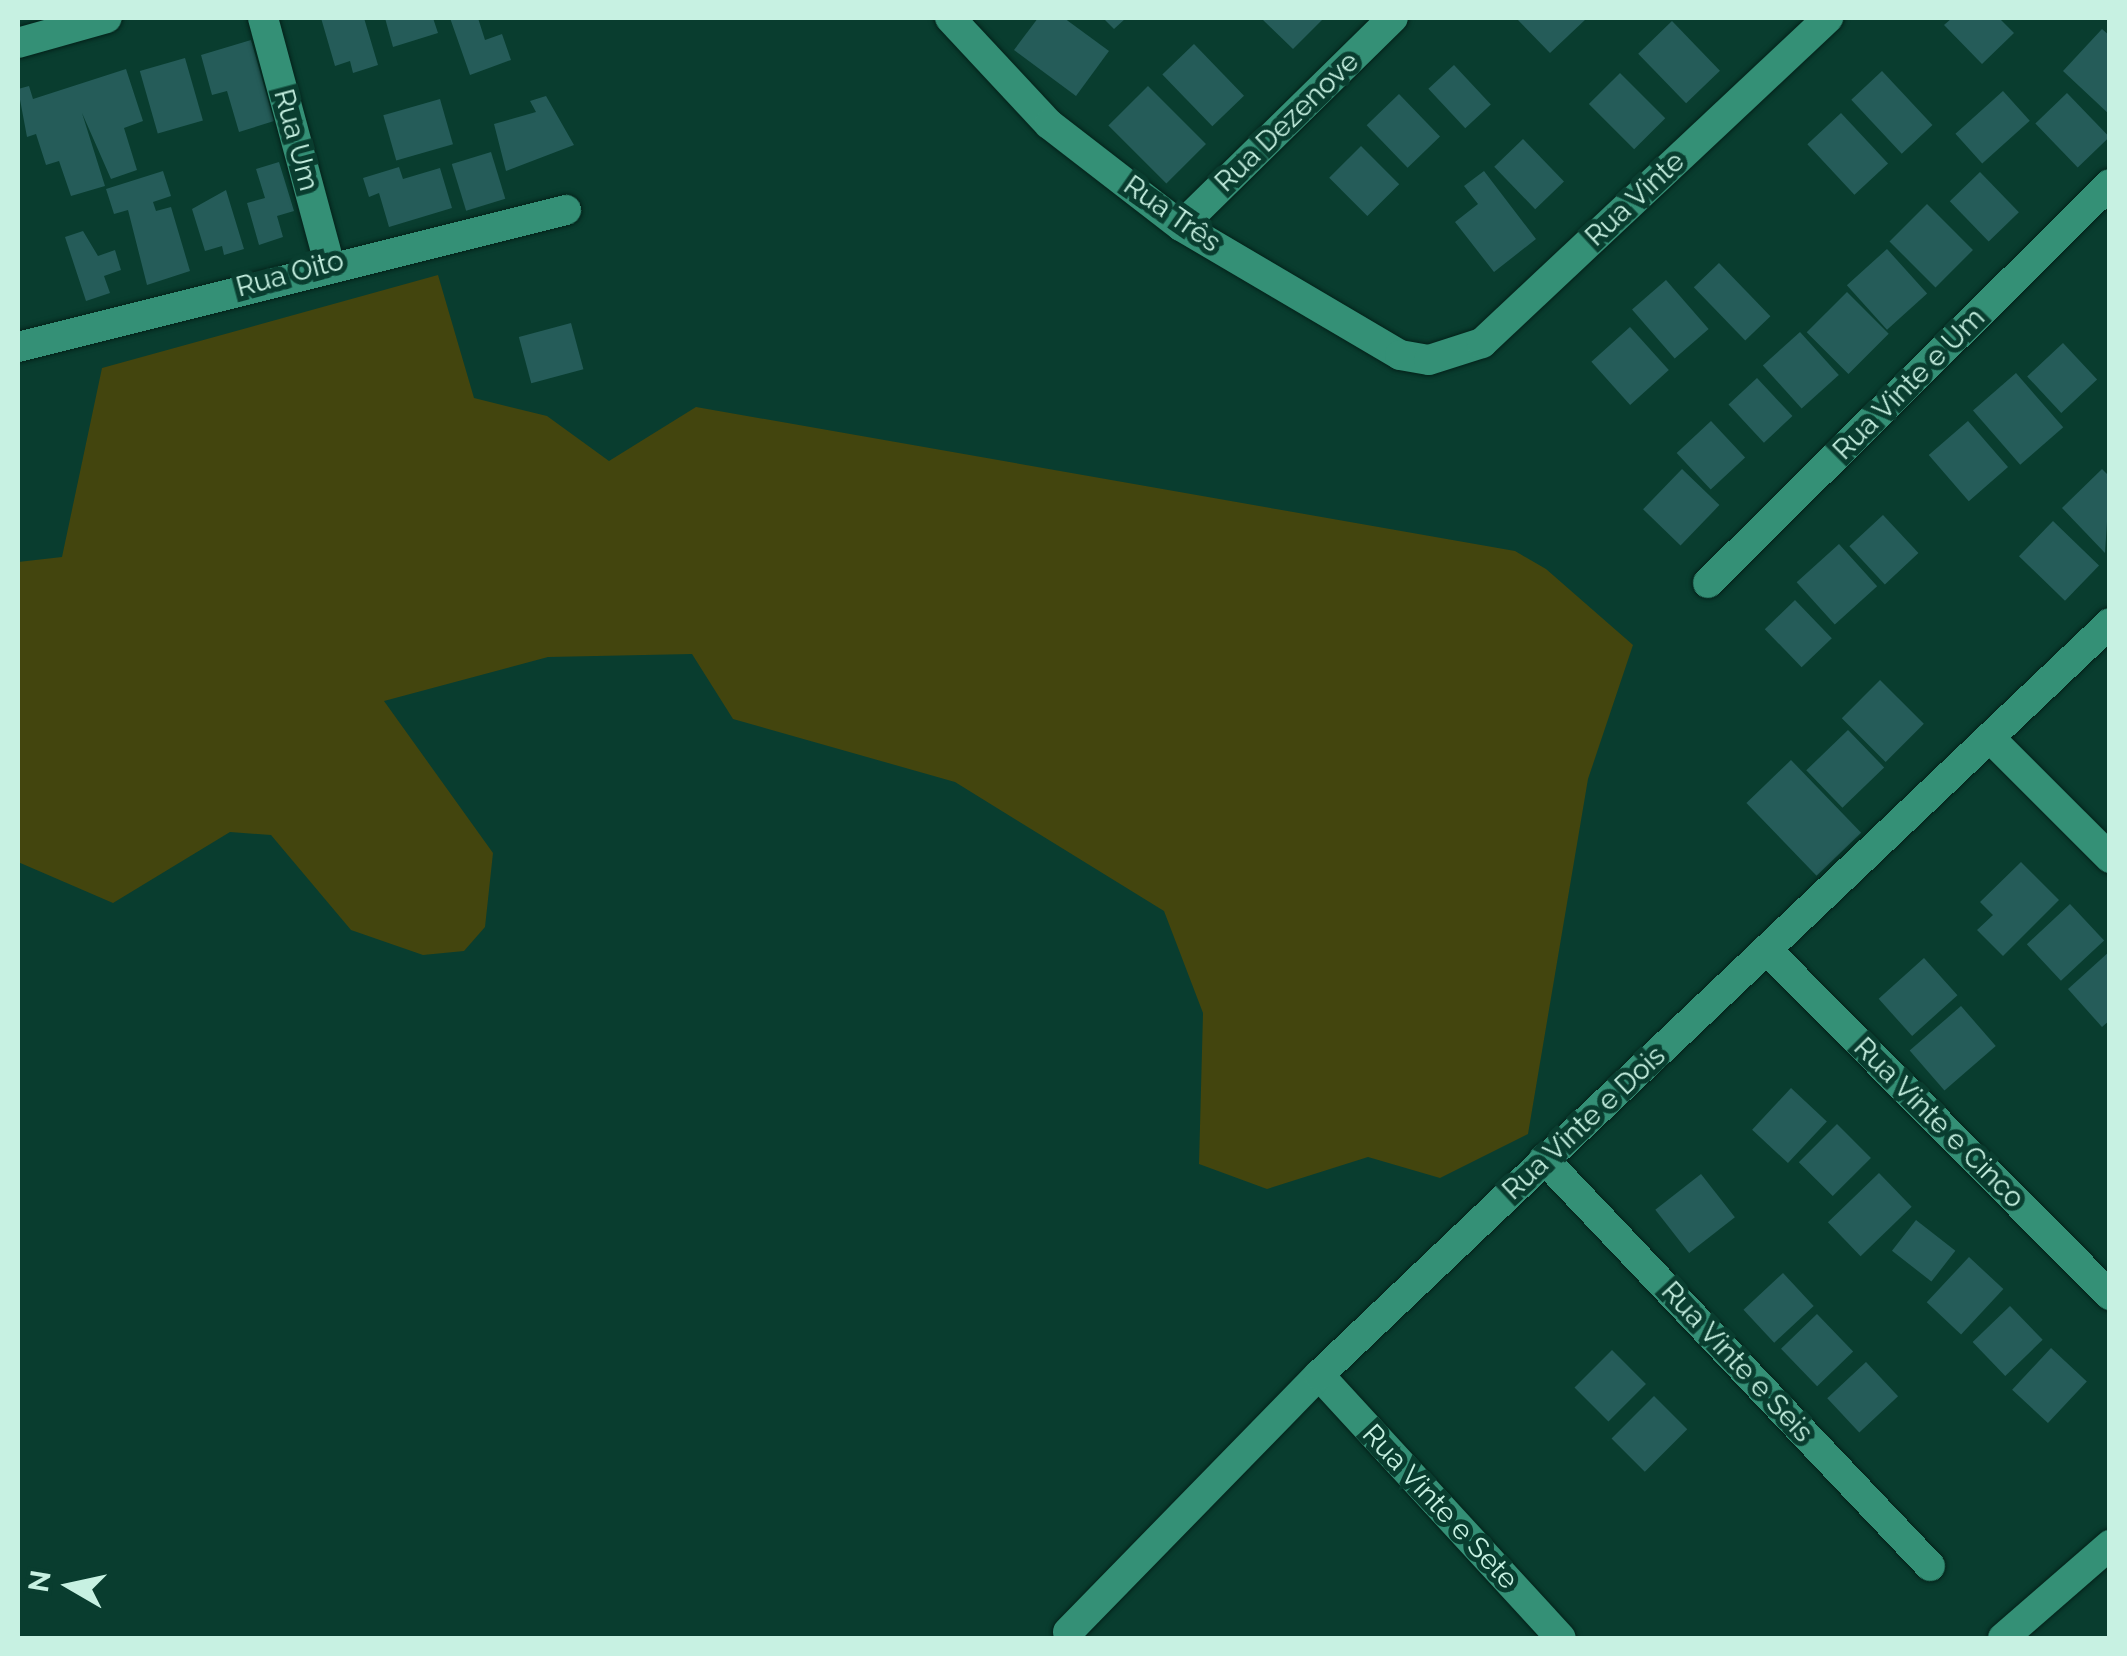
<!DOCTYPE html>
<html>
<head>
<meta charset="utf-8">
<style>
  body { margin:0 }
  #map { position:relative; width:2127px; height:1656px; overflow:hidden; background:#093d2f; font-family:Raleway,sans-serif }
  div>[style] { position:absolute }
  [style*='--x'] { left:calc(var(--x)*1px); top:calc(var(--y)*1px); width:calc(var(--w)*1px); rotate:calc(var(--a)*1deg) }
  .green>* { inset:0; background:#43450e }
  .building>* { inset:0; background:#255c59; transform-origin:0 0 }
  .roads { filter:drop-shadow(0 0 2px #042119) drop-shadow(0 0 2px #042119) }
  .minor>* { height:30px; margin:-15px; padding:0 15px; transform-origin:15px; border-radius:15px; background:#349076 }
  .tertiary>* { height:30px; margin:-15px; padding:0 15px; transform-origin:15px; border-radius:15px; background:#349076 }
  span { translate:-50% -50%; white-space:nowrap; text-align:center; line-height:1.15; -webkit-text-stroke:10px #093d2f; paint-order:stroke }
  .street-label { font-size:28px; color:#c7f1e2 }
  .frame { position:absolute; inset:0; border:20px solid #c7f1e2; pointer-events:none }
  .north { position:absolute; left:20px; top:1536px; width:100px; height:100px; -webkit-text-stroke:8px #093d2f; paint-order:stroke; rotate:279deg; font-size:28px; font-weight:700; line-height:40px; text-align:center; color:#c7f1e2 }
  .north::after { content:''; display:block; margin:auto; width:35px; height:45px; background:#c7f1e2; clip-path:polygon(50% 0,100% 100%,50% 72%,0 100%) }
</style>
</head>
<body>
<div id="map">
  <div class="green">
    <div style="clip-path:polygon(438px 275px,474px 398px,547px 416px,609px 461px,696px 407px,1515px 551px,1546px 569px,1633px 645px,1588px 779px,1528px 1134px,1440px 1178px,1368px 1157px,1267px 1189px,1199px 1164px,1203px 1013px,1164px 911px,955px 782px,733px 719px,692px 654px,548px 657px,384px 701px,493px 853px,485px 927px,464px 951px,423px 955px,351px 930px,271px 835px,230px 832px,113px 903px,18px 862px,18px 562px,62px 557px,102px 368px)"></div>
  </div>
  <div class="building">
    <div style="clip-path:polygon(321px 18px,364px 18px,378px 65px,353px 73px,350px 61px,335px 66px)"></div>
    <div style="clip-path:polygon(385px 18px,433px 18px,438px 33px,393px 47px)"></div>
    <div style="clip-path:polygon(450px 18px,478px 18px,485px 40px,502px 34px,511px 60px,470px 75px)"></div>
    <div style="clip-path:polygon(1038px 18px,1064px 18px,1109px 51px,1076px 96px,1014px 50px)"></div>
    <div style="clip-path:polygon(1103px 18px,1126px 18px,1114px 29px)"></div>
    <div style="clip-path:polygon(1261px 18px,1324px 18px,1293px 49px)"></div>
    <div style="clip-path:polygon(1516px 18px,1587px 18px,1550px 53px)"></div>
    <div style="clip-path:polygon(1952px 18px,1999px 18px,2014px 33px,1982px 64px,1944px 25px)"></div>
    <div style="left:1672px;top:21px;width:69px;height:47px;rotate:46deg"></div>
    <div style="clip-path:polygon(2102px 29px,2110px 36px,2110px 115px,2063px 71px)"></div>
    <div style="clip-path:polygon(251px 40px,274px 121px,239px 132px,227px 91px,212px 95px,201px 55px)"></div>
    <div style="left:1194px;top:44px;width:72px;height:44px;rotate:46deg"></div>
    <div style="left:185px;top:58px;width:65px;height:47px;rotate:74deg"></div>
    <div style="left:1454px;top:65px;width:54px;height:35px;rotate:47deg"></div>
    <div style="clip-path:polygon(126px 69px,143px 121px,124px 128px,137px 170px,111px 179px,82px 113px,105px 186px,71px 196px,59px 161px,46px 165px,36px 134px,27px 137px,18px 89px,29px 86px,33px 99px)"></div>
    <div style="left:1882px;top:71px;width:74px;height:42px;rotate:47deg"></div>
    <div style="left:1620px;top:73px;width:64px;height:44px;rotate:45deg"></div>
    <div style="left:1148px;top:86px;width:82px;height:56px;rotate:45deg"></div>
    <div style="left:2003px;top:91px;width:40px;height:64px;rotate:48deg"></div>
    <div style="left:2067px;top:93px;width:61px;height:44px;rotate:46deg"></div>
    <div style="left:1399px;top:94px;width:59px;height:45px;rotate:46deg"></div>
    <div style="clip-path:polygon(546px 96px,574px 145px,506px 171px,494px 124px,536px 112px,530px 101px)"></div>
    <div style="left:440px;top:99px;width:47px;height:59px;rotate:74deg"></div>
    <div style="left:1841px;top:113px;width:69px;height:46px;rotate:47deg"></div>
    <div style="left:1523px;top:139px;width:59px;height:40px;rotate:46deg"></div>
    <div style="left:1361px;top:146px;width:54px;height:45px;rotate:45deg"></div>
    <div style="left:491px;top:152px;width:49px;height:41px;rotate:73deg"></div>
    <div style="clip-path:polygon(279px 162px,294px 211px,277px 216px,283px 237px,259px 245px,247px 203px,265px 198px,256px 169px)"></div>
    <div style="clip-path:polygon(399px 167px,403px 179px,440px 168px,452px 208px,389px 227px,379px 193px,369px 197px,363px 178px)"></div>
    <div style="clip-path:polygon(163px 171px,171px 196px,153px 202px,156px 211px,171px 207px,190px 271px,147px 285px,128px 210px,114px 214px,106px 189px)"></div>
    <div style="clip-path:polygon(1484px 171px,1536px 239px,1494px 272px,1455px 222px,1478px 204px,1464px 186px)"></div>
    <div style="left:1980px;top:172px;width:56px;height:42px;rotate:46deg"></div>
    <div style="clip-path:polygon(226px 190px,244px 249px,224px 255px,222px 246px,205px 251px,192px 209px)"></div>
    <div style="left:1927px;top:204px;width:65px;height:53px;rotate:45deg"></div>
    <div style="clip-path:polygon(83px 231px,98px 256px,115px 250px,121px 270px,104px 276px,110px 293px,86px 301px,65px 237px)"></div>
    <div style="left:1887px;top:249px;width:60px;height:54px;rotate:48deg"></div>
    <div style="left:1719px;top:263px;width:74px;height:35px;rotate:46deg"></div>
    <div style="left:1666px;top:280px;width:65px;height:45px;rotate:49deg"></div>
    <div style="left:1847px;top:292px;width:59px;height:57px;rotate:45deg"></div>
    <div style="left:571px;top:323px;width:48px;height:54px;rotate:75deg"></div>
    <div style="left:1630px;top:327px;width:58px;height:52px;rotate:48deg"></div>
    <div style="left:1800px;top:332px;width:58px;height:50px;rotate:48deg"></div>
    <div style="left:2063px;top:343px;width:50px;height:49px;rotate:47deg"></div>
    <div style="left:2016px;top:373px;width:72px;height:57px;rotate:49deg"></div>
    <div style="left:1757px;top:378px;width:52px;height:39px;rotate:47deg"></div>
    <div style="left:1711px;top:421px;width:50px;height:47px;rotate:47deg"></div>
    <div style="left:1968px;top:421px;width:61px;height:52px;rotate:49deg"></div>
    <div style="left:1682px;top:469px;width:52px;height:56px;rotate:44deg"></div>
    <div style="clip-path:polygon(2102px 469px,2110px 477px,2105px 553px,2062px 508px)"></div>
    <div style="left:1883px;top:515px;width:52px;height:46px;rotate:47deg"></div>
    <div style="left:2053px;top:521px;width:64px;height:49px;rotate:44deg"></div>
    <div style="left:1839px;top:544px;width:57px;height:57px;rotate:48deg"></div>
    <div style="left:1795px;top:600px;width:53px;height:42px;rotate:46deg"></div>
    <div style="left:1880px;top:680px;width:62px;height:54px;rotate:45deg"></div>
    <div style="left:1848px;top:730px;width:52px;height:58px;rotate:46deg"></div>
    <div style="left:1791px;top:760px;width:101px;height:62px;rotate:46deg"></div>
    <div style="clip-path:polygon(2021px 862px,2059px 900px,2003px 956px,1977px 930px,1993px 915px,1980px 902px)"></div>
    <div style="left:2070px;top:904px;width:50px;height:59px;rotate:47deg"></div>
    <div style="clip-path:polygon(2110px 951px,2110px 1020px,2102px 1027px,2068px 989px)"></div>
    <div style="left:1924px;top:958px;width:50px;height:61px;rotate:48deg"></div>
    <div style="left:1961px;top:1006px;width:53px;height:68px;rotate:49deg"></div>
    <div style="left:1791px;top:1088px;width:49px;height:57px;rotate:43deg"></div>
    <div style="left:1837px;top:1124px;width:48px;height:54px;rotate:45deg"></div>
    <div style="left:1879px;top:1173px;width:47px;height:71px;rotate:46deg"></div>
    <div style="left:1701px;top:1174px;width:55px;height:58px;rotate:52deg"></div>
    <div style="left:1916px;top:1220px;width:50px;height:39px;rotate:38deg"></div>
    <div style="left:1969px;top:1257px;width:47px;height:62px;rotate:43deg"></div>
    <div style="left:1783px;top:1273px;width:45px;height:54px;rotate:47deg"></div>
    <div style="left:2010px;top:1306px;width:47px;height:52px;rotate:46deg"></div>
    <div style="left:1817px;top:1314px;width:52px;height:50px;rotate:46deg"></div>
    <div style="left:2051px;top:1348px;width:49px;height:57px;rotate:43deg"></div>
    <div style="left:1612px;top:1350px;width:48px;height:53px;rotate:45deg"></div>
    <div style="left:1866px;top:1362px;width:47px;height:53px;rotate:47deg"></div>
    <div style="left:1654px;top:1396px;width:47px;height:60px;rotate:45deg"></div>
  </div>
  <div class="roads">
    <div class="minor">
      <div style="--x:263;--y:18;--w:253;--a:74.9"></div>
      <div style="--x:950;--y:18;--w:145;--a:47"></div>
      <div style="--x:1049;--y:124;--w:167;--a:37.7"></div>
      <div style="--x:1181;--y:226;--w:254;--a:30.5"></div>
      <div style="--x:1400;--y:355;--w:29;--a:10"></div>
      <div style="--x:1429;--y:360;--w:56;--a:-17.8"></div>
      <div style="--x:1482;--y:343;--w:475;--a:-43.2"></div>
      <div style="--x:18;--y:43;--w:92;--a:-15.7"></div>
      <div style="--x:1181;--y:226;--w:297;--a:-44.5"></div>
      <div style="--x:18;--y:347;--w:565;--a:-14.04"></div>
      <div style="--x:1708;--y:583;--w:566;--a:-44.79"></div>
      <div style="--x:1992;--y:740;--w:167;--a:45"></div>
      <div style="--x:1768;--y:951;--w:485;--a:45.2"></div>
      <div style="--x:1544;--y:1159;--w:561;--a:46.52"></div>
      <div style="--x:1319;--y:1375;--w:357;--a:47.4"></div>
      <div style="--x:1068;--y:1632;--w:359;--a:-45.7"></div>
      <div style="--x:1319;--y:1375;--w:1091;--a:-43.55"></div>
    </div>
    <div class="tertiary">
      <div style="--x:2003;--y:1638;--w:142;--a:-41"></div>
    </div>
  </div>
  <div class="street-label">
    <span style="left:1287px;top:122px;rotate:-44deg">Rua Dezenove</span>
    <span style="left:296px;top:140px;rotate:75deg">Rua Um</span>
    <span style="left:1635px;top:199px;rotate:-43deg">Rua Vinte</span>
    <span style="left:1172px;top:214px;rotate:35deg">Rua Três</span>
    <span style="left:290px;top:274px;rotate:-15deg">Rua Oito</span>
    <span style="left:1909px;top:384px;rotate:-45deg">Rua Vinte e Um</span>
    <span style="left:1584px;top:1123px;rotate:-43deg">Rua Vinte e Dois</span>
    <span style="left:1939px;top:1123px;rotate:45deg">Rua Vinte e Cinco</span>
    <span style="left:1737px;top:1362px;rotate:47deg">Rua Vinte e Seis</span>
    <span style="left:1440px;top:1507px;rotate:47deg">Rua Vinte e Sete</span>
  </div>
  <div class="frame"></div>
  <div class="north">N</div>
</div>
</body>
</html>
